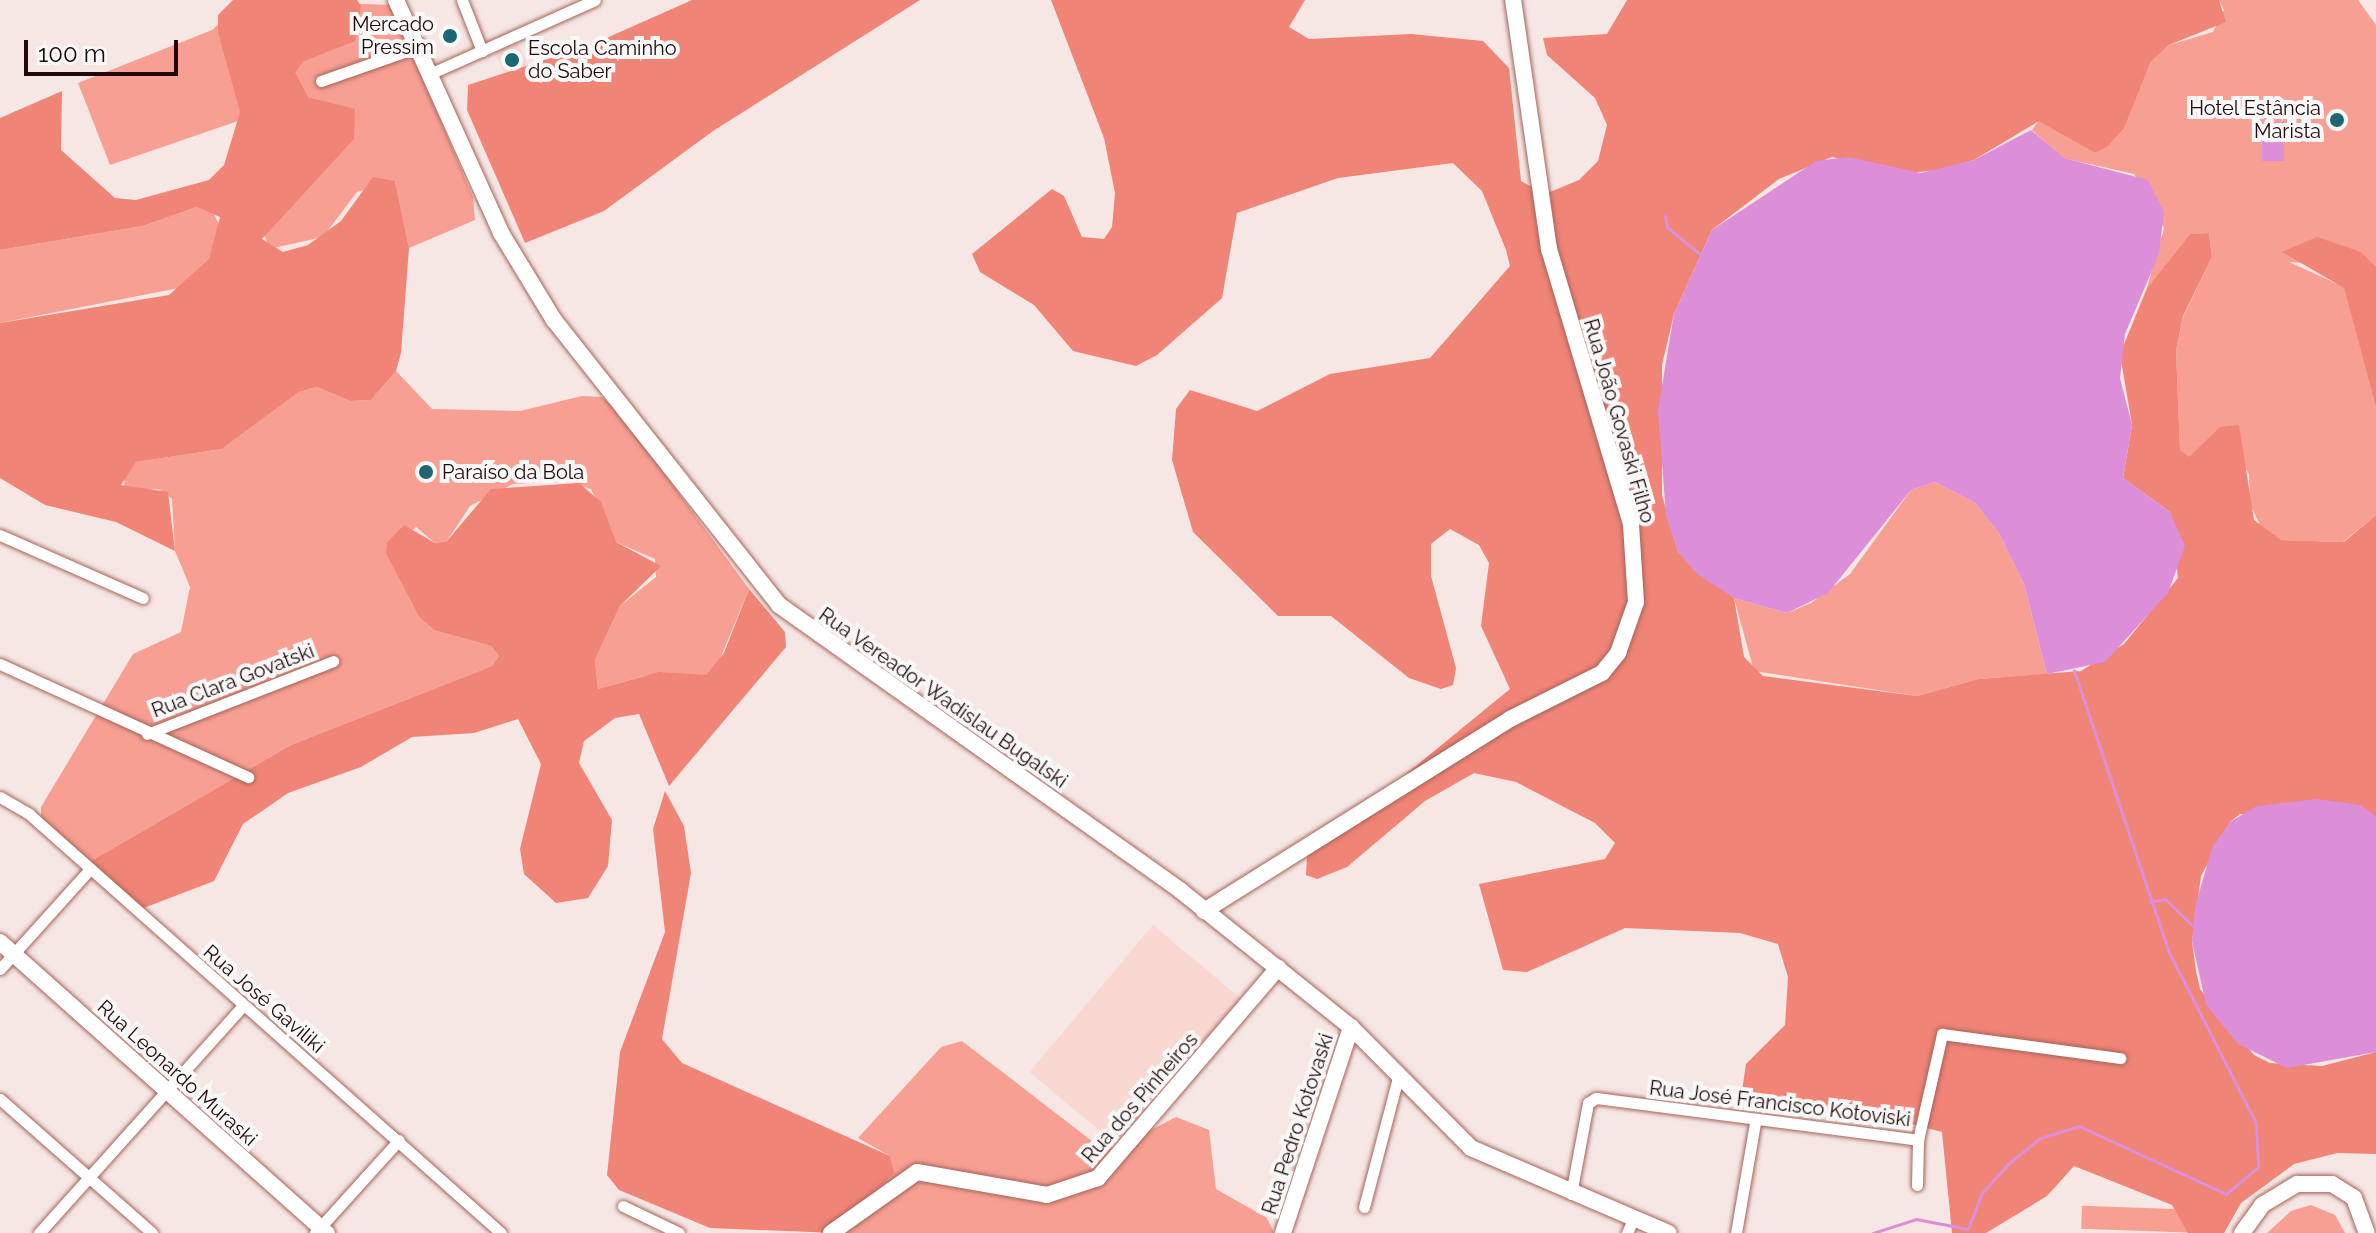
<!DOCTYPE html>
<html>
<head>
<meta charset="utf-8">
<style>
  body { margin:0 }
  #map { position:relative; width:2376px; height:1233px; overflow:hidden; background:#f6e7e4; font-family:Raleway,sans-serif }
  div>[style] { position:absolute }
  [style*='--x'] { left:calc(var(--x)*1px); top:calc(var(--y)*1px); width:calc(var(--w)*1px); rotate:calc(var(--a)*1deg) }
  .built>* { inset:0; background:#fad8d2; transform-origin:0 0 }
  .green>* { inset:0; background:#f79f93; transform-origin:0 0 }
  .forest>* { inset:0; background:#f08476 }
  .water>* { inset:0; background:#dc8ed9; transform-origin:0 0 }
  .stream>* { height:3px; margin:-1.5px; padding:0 1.5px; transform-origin:1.5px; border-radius:1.5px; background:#dc8ed9 }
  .roads { filter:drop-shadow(0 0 2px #a5635a) drop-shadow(0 0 2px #a5635a) }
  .street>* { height:11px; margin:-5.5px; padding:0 5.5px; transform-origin:5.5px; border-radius:5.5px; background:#fff }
  .secondary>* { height:16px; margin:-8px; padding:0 8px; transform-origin:8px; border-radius:8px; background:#fff }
  .dots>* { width:22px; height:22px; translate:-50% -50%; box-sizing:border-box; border:4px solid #f8f8f8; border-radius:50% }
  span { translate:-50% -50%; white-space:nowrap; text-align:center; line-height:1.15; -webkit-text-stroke:8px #f8f8f8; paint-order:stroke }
  .poi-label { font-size:20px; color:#220907 }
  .right { translate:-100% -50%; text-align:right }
  .left { translate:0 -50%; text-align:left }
  .street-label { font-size:20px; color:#220907 }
  .scale { position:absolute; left:24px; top:40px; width:154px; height:36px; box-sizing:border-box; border:4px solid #220907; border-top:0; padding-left:10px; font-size:24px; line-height:28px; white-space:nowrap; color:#220907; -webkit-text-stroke:6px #f8f8f8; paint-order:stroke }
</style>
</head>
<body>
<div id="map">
  <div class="built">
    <div style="clip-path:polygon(517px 41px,532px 74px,505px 75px,495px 52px)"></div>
    <div style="left:1153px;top:925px;width:114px;height:192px;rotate:40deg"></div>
  </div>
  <div class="green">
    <div style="clip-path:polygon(246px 0,392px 5px,473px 197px,475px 220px,409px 248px,395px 181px,357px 192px,323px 237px,269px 249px,264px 233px,308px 186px,323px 101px,308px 97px,110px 165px,78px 83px,212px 30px)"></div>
    <div style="clip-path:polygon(2219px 0,2358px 0,2376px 25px,2376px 267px,2289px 262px,2344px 287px,2376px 408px,2376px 515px,2343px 542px,2281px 540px,2263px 531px,2250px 504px,2249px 474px,2220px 427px,2198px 453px,2189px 458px,2180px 450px,2176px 351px,2183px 317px,2212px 257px,2209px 233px,2190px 234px,2147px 288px,2164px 228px,2134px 174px,2063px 158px,2032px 130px,2039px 120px,2095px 153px,2106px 148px,2150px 63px,2169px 45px,2213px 32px,2224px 10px)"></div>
    <div style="clip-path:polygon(197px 207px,210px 207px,221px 228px,210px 259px,184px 287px,0 323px,0 250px,143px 226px)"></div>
    <div style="clip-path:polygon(396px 371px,432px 409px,520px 411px,582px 396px,602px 397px,620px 413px,749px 589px,717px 666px,706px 675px,644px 676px,598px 689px,595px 660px,620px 606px,656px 577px,655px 559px,616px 542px,591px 489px,566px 481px,513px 484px,470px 506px,447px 541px,435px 543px,416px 527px,386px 554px,419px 617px,434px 630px,491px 646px,499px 656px,492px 666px,291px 745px,86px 864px,41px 822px,41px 807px,133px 654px,181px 632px,190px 587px,175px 551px,172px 499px,159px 489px,125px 491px,124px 475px,136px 462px,222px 449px,299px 392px,317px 387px,350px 401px,371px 400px)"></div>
    <div style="clip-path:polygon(1935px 482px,1975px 503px,1999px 533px,2024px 584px,2047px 674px,1979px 679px,1917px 696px,1754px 671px,1734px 598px,1787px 613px,1811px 603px,1850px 574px,1911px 490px)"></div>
    <div style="clip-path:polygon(962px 1041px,1101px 1148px,1118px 1147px,1176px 1117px,1209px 1130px,1216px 1189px,1267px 1218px,1274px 1233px,836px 1233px,890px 1156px,858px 1138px,941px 1047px)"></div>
    <div style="clip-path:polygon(2311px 1205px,2335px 1215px,2345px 1233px,2267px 1233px,2291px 1211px)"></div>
    <div style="left:2201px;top:1210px;width:23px;height:119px;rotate:92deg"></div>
  </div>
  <div class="forest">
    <div style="clip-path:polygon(233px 0,357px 0,361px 6px,355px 41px,304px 61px,295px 72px,308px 97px,355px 109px,354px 139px,262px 239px,283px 252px,308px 245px,341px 221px,373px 177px,395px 181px,409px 248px,401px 353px,396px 371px,371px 400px,350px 401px,317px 387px,299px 392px,222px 449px,136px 462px,121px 485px,168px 492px,175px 551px,116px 522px,45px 505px,0 478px,0 323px,169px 295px,209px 259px,220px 217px,197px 207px,143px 226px,0 250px,0 118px,62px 91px,61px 150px,115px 198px,136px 200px,209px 180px,224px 165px,240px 112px,218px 32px,218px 15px)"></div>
    <div style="clip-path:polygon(692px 0,920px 0,713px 131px,604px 211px,525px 243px,467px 110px,468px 85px,593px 44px)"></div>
    <div style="clip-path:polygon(1051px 0,1305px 0,1289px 27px,1309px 39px,1411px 34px,1483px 41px,1509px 68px,1521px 181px,1545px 194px,1579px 180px,1598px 161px,1607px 125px,1595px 98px,1547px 55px,1543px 38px,1607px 34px,1627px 0,2219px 0,2226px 22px,2169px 45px,2150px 63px,2124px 128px,2106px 148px,2095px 153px,2039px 121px,1974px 160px,1939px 170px,1908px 173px,1832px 157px,1779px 179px,1712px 230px,1674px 314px,1662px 365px,1662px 495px,1678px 552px,1734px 598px,1744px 657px,1763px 676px,1917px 696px,1979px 679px,2081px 671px,2124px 644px,2178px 578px,2170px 512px,2123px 478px,2132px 425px,2120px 354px,2147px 288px,2190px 234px,2209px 233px,2212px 257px,2183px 316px,2176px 351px,2180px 450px,2189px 457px,2220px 427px,2239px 425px,2254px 520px,2281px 540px,2344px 542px,2376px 515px,2376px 816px,2240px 814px,2230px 822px,2201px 876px,2192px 941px,2196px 971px,2200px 989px,2254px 1055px,2270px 1063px,2322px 1066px,2376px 1052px,2376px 1154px,2337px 1153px,2294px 1164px,2241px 1203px,2224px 1233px,2188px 1233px,2172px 1205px,2074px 1166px,2047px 1196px,1986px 1233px,1952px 1233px,1942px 1132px,1896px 1120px,1768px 1107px,1742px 1091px,1746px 1064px,1785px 1025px,1788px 977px,1778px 944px,1740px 933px,1625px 928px,1527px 972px,1503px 970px,1479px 884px,1605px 859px,1615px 843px,1595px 823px,1516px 782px,1474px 773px,1425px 801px,1347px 867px,1317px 879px,1306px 875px,1307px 855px,1510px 689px,1481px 626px,1489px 563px,1479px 545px,1450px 529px,1431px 544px,1431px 576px,1456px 668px,1453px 685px,1441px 689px,1409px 678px,1331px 616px,1278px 616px,1193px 532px,1172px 460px,1176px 409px,1190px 390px,1257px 411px,1330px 374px,1430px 358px,1510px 266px,1506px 250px,1482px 191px,1453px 163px,1338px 178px,1237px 213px,1222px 298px,1157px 355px,1136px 366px,1073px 351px,1034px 305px,980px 272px,972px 254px,1052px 189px,1064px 196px,1082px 237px,1104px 239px,1112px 227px,1115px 193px,1104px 138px)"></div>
    <div style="clip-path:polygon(2317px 237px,2361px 252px,2376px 267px,2376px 408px,2344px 288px,2282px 252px)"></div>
    <div style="clip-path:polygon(579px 483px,601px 502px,616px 542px,661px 566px,620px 606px,595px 660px,598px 689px,659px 672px,706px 675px,724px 653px,749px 589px,785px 632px,786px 647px,669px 786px,639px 714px,615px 718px,584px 741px,579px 763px,612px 820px,608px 866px,588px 898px,556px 903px,524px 874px,520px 849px,541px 764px,518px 719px,474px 733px,412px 737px,361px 767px,288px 793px,243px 824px,214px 881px,141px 909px,86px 864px,291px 745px,492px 666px,499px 656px,491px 646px,434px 630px,419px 617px,386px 554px,387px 543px,404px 525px,435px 543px,447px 541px,491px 489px)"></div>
    <div style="clip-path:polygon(665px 791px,684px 826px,691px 873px,662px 1039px,682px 1063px,890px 1156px,894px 1173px,836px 1233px,710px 1228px,619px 1190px,607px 1175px,620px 1052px,665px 932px,653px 829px)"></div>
  </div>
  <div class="water">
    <div style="left:2262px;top:122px;width:22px;height:39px"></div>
    <div style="clip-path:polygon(2031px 130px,2064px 158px,2148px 180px,2164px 212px,2159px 254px,2125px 334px,2120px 378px,2132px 425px,2123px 478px,2170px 512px,2185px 546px,2168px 593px,2105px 662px,2047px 674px,2024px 584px,1999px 533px,1975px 503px,1935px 482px,1911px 490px,1828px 593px,1787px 613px,1734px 598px,1697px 574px,1678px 552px,1666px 516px,1658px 410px,1674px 314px,1712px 230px,1816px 161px,1848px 157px,1921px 173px,1974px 160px)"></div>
    <div style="clip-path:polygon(2316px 799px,2360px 805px,2376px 816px,2376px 1052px,2287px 1068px,2238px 1044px,2206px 1005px,2192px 941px,2195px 907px,2212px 848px,2230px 822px,2257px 806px)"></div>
  </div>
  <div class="stream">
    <div style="--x:1665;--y:216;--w:11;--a:80"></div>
    <div style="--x:1667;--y:227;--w:44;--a:39.5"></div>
    <div style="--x:2150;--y:902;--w:15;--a:-11"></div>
    <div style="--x:2165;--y:899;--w:40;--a:44"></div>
    <div style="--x:1873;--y:1233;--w:45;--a:-18"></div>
    <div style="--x:1916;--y:1219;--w:53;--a:10.9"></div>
    <div style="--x:1968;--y:1229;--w:39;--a:-69"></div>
    <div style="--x:1982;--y:1193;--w:39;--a:-48"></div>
    <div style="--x:2008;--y:1164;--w:41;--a:-39.1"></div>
    <div style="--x:2040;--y:1138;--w:41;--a:-17.1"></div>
    <div style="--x:2079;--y:1126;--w:162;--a:24.8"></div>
    <div style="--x:2226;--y:1194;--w:42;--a:-40.2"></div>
    <div style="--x:2258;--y:1167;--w:44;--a:-92.6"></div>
    <div style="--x:2256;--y:1123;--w:194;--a:-117"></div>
    <div style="--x:2168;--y:950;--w:295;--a:-108.6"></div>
  </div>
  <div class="roads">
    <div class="street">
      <div style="--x:462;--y:0;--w:55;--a:68.6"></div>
      <div style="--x:434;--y:72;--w:176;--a:-24.1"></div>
      <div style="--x:321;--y:81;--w:106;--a:-19.3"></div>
      <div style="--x:0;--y:535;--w:156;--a:23.8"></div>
      <div style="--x:0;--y:664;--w:273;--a:24.5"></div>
      <div style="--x:147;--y:734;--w:200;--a:-21.4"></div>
      <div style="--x:0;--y:797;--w:34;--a:30"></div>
      <div style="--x:29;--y:814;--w:631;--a:41.6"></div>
      <div style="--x:0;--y:969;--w:135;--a:-48"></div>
      <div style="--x:0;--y:1099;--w:203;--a:41.4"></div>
      <div style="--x:1917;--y:1185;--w:45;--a:-88.7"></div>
      <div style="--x:1918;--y:1140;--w:109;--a:-77.2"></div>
      <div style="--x:1942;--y:1034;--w:180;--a:7.7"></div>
      <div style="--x:1571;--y:1194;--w:93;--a:-79.4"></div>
      <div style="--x:1588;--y:1103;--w:9;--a:-32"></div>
      <div style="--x:1596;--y:1098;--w:325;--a:7.4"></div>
      <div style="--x:623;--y:1206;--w:62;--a:25.7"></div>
      <div style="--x:1364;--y:1207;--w:134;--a:-75.3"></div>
      <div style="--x:39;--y:1233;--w:305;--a:-48.1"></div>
      <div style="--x:315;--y:1233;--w:125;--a:-47.9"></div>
      <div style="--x:1627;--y:1233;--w:17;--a:-66"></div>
      <div style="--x:1736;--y:1233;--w:112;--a:-80.2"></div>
    </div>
    <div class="secondary">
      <div style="--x:396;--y:0;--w:256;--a:65.7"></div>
      <div style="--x:501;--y:233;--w:102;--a:58.7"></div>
      <div style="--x:554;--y:320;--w:363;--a:51.7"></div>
      <div style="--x:779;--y:605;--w:493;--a:35.4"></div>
      <div style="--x:1181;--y:891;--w:218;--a:38.7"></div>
      <div style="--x:1351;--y:1027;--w:170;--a:45.2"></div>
      <div style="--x:1471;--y:1148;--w:215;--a:23.3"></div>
      <div style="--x:1204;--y:911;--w:361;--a:-32.1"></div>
      <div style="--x:1510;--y:719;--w:103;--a:-26.6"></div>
      <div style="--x:1602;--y:673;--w:26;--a:-51"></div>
      <div style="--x:1618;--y:653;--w:54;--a:-70.6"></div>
      <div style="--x:1636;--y:602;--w:78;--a:-93.7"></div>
      <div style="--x:1631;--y:524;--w:287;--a:-106.6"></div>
      <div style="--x:1549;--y:249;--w:252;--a:-98.2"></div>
      <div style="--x:0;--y:942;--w:438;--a:41.7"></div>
      <div style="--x:831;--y:1233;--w:105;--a:-35.3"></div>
      <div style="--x:917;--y:1172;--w:132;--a:10"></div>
      <div style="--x:1047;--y:1195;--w:54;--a:-18.4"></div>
      <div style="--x:1098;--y:1178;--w:277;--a:-49.4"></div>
      <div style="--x:1283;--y:1233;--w:217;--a:-71.7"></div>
      <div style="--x:2242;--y:1233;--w:34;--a:-54"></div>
      <div style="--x:2262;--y:1205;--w:41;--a:-31"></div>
      <div style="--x:2297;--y:1184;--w:35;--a:0"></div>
      <div style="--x:2332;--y:1184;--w:26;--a:32"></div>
      <div style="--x:2354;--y:1198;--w:37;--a:70"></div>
    </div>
  </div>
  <div class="dots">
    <div style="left:450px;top:36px;background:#1c6771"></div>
    <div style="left:512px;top:60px;background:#1c6771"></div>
    <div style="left:2337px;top:120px;background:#1c6771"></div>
    <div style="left:426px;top:472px;background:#1c6771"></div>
  </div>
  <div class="poi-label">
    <span class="right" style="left:434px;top:36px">Mercado<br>Pressim</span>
    <span class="left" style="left:528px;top:60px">Escola Caminho<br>do Saber</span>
    <span class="right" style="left:2321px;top:120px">Hotel Estância<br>Marista</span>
    <span class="left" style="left:442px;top:472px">Paraíso da Bola</span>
  </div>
  <div class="street-label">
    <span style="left:1619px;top:421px;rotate:74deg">Rua João Govaski Filho</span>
    <span style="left:233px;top:681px;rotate:-21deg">Rua Clara Govatski</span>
    <span style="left:943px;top:698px;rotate:35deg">Rua Vereador Wadislau Bugalski</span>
    <span style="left:264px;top:999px;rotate:41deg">Rua José Gaviliki</span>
    <span style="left:177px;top:1073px;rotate:42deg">Rua Leonardo Muraski</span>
    <span style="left:1140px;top:1098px;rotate:-49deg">Rua dos Pinheiros</span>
    <span style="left:1780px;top:1104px;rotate:7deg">Rua José Francisco Kotoviski</span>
    <span style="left:1298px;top:1124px;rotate:-72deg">Rua Pedro Kotovaski</span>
  </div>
  <div class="scale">100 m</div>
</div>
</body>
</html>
